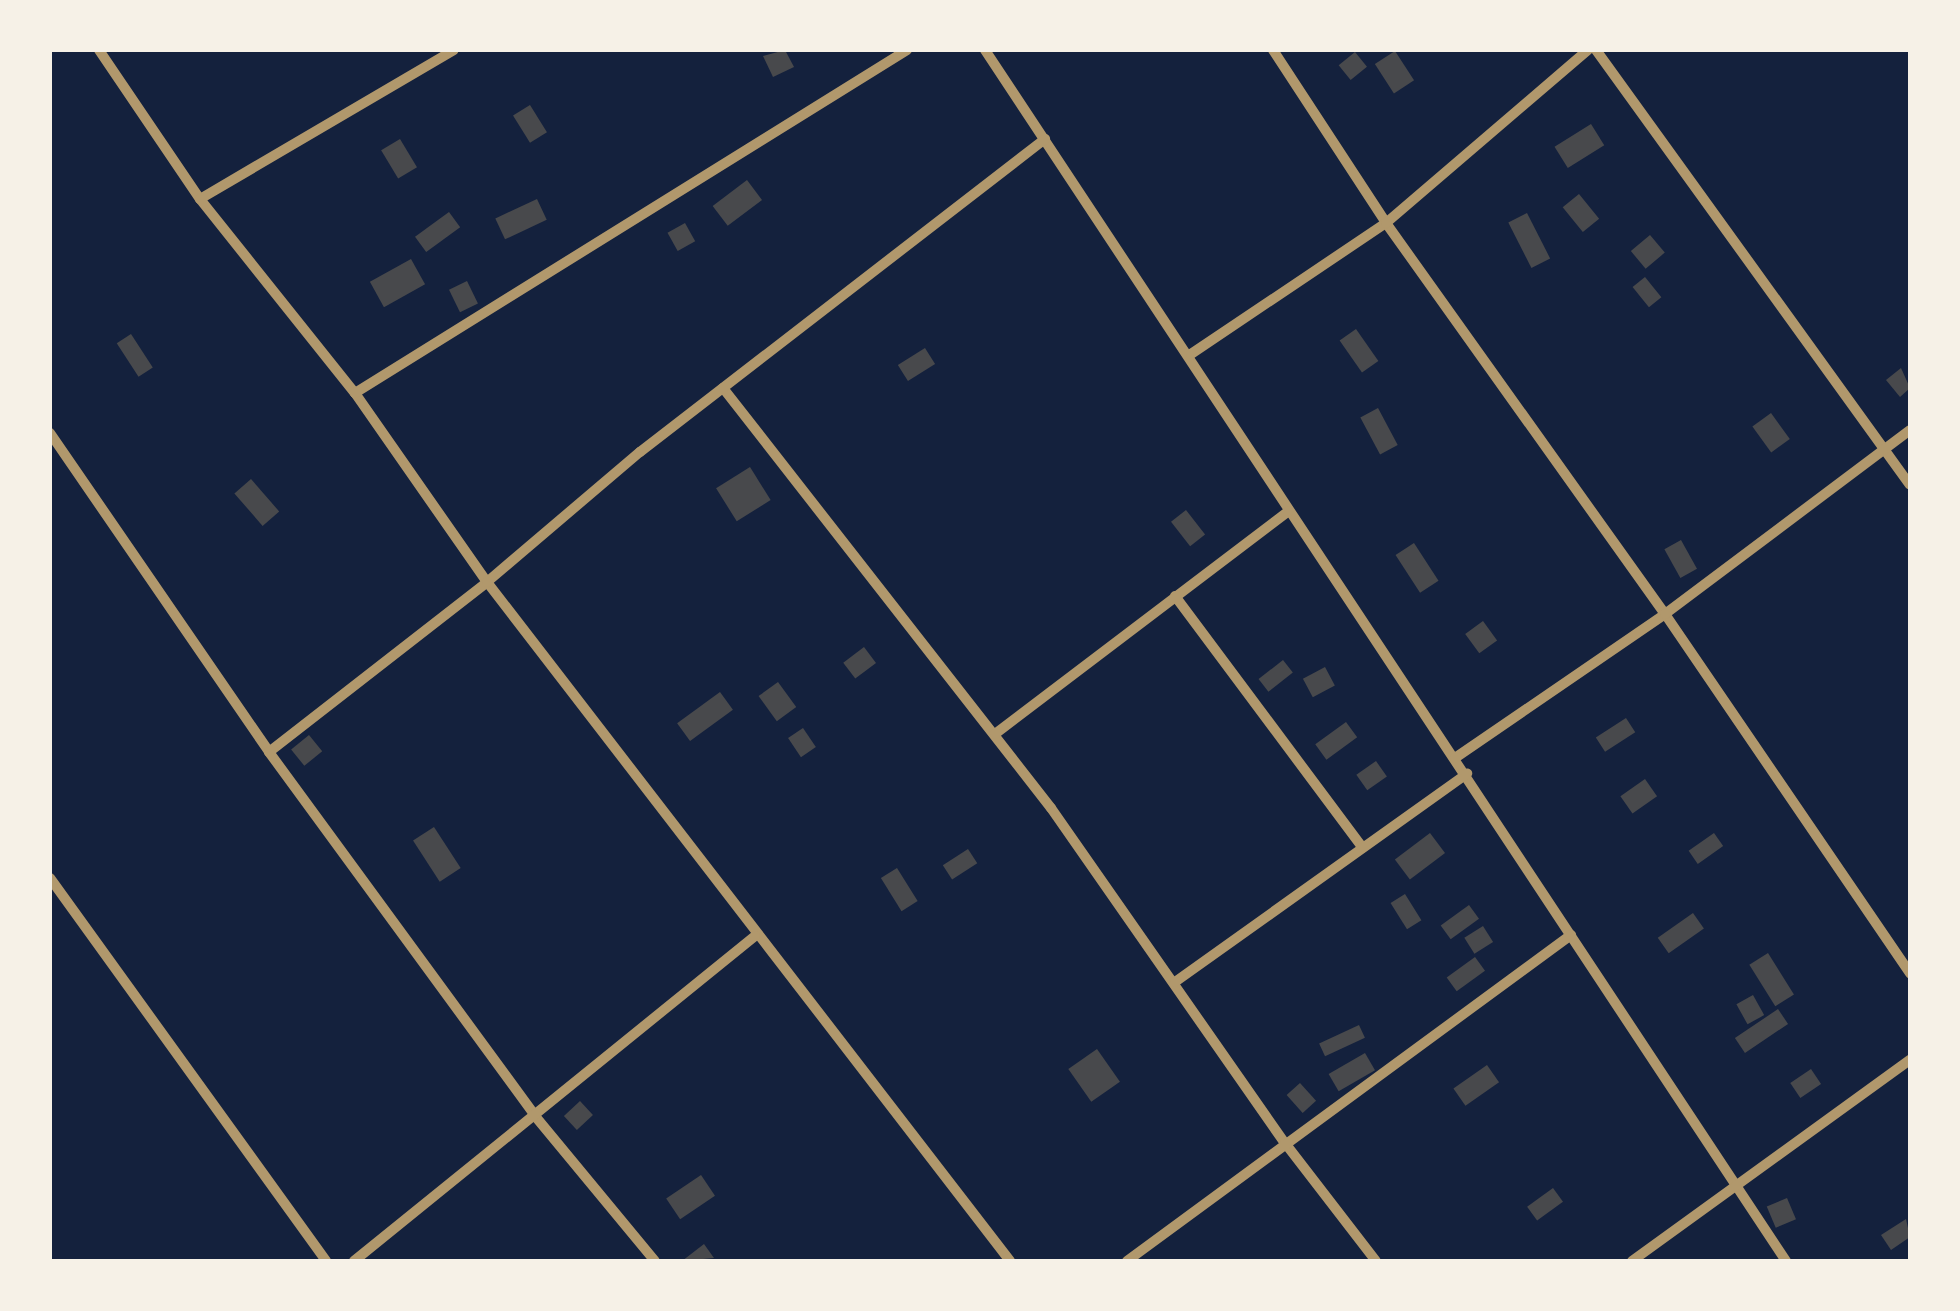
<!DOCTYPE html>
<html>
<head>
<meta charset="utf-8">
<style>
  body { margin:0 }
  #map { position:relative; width:1960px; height:1311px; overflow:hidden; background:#14213d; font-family:"Sofia Sans Condensed",sans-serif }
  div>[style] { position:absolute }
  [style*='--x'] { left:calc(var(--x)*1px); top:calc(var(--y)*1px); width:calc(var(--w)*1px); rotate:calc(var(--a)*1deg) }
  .building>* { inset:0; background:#48494c; transform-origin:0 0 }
  .minor>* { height:10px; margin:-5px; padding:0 5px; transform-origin:5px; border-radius:5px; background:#b1986c }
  span { translate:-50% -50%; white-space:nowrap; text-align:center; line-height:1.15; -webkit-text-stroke:9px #f6f1e7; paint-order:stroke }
  .frame { position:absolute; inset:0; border:52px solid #f6f1e7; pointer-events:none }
</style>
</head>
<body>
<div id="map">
  <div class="building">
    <div style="clip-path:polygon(785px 50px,794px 67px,773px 77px,763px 56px)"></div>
    <div style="left:1395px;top:51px;width:35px;height:24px;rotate:57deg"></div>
    <div style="left:1355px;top:52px;width:19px;height:21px;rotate:51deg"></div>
    <div style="left:530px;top:105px;width:32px;height:20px;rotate:58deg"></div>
    <div style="left:1591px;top:124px;width:25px;height:43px;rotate:58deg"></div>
    <div style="left:400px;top:139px;width:33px;height:22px;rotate:59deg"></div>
    <div style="left:747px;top:180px;width:25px;height:43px;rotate:53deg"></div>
    <div style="left:1579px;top:194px;width:32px;height:21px;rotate:51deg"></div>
    <div style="left:537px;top:199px;width:23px;height:46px;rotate:65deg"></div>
    <div style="left:449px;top:212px;width:19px;height:42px;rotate:54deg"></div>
    <div style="left:1527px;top:213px;width:51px;height:21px;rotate:63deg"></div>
    <div style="left:685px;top:223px;width:21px;height:20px;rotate:61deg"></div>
    <div style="left:1650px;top:235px;width:23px;height:25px;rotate:50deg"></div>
    <div style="left:411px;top:259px;width:29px;height:47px;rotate:61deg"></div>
    <div style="left:1645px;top:277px;width:26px;height:16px;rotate:51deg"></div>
    <div style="left:467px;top:281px;width:25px;height:20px;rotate:64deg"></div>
    <div style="left:1356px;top:329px;width:39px;height:20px;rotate:55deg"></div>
    <div style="left:131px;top:334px;width:40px;height:17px;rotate:57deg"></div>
    <div style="left:925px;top:348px;width:19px;height:32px;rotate:58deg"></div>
    <div style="clip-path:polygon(1901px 368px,1910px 388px,1900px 397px,1886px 380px)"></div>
    <div style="left:1378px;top:408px;width:42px;height:20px;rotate:62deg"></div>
    <div style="left:1771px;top:413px;width:32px;height:23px;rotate:54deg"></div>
    <div style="left:750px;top:467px;width:39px;height:40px;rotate:58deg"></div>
    <div style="left:251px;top:479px;width:43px;height:22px;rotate:49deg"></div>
    <div style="left:1186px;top:510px;width:31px;height:19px;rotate:52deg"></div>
    <div style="left:1681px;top:540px;width:33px;height:19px;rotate:61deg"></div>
    <div style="left:1414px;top:543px;width:45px;height:22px;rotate:57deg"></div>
    <div style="left:1483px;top:621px;width:24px;height:22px;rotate:54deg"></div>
    <div style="left:864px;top:647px;width:20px;height:26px;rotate:53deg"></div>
    <div style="left:1283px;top:660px;width:16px;height:31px;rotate:52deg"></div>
    <div style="left:1325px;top:667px;width:21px;height:25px;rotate:62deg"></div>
    <div style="left:778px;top:682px;width:31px;height:24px;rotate:54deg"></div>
    <div style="left:720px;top:692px;width:22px;height:53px;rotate:54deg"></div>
    <div style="left:1626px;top:718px;width:17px;height:36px;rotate:57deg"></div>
    <div style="left:1346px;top:722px;width:19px;height:38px;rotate:54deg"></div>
    <div style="left:803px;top:728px;width:23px;height:18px;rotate:56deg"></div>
    <div style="left:309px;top:735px;width:21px;height:23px;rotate:51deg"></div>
    <div style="left:1376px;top:761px;width:19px;height:24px;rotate:55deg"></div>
    <div style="left:1645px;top:779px;width:21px;height:30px;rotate:55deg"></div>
    <div style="left:434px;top:827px;width:49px;height:25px;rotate:57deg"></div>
    <div style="left:1430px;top:833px;width:25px;height:44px;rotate:53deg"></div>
    <div style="left:1714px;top:833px;width:16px;height:31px;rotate:55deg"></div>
    <div style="left:968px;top:849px;width:17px;height:30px;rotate:57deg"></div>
    <div style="left:897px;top:868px;width:39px;height:19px;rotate:58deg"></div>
    <div style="left:1405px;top:894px;width:31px;height:17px;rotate:58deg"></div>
    <div style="left:1469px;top:905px;width:17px;height:35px;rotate:54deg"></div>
    <div style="left:1693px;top:913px;width:19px;height:43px;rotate:55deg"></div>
    <div style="left:1483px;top:926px;width:19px;height:22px;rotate:58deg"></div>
    <div style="left:1768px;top:953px;width:49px;height:22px;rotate:58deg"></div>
    <div style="left:1475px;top:957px;width:17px;height:35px;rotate:54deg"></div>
    <div style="left:1753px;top:995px;width:23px;height:19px;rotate:61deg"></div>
    <div style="left:1778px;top:1009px;width:18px;height:52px;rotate:56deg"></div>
    <div style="left:1359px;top:1025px;width:14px;height:44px;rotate:65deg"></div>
    <div style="left:1097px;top:1049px;width:40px;height:35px;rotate:55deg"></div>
    <div style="left:1365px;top:1053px;width:20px;height:42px;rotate:60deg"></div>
    <div style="left:1487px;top:1065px;width:21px;height:41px;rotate:55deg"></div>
    <div style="left:1811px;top:1069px;width:18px;height:25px;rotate:56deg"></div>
    <div style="left:1300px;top:1083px;width:24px;height:18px;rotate:48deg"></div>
    <div style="left:580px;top:1101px;width:19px;height:22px;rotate:47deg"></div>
    <div style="left:701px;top:1175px;width:25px;height:42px;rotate:56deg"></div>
    <div style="left:1553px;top:1188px;width:17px;height:32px;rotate:54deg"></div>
    <div style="left:1787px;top:1198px;width:23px;height:22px;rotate:67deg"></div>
    <div style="clip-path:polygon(1906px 1219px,1910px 1237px,1891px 1250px,1881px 1235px)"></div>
    <div style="clip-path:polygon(704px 1244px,714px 1258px,682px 1261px)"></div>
  </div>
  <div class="minor">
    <div style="--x:99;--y:50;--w:180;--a:55.9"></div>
    <div style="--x:200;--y:199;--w:248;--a:51.4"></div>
    <div style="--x:355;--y:393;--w:231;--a:55.1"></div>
    <div style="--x:487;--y:582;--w:857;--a:52.39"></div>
    <div style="--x:985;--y:50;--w:1452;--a:56.52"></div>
    <div style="--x:1273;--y:50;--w:207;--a:56.8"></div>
    <div style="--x:1386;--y:223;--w:480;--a:54.5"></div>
    <div style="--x:1665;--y:614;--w:435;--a:55.7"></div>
    <div style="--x:1596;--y:50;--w:536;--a:54.18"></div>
    <div style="--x:200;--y:199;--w:294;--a:-30.4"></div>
    <div style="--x:1191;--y:354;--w:235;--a:-33.9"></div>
    <div style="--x:1386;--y:223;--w:266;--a:-40.6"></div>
    <div style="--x:723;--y:388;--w:533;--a:52.01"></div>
    <div style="--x:1051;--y:808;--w:409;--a:55.1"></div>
    <div style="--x:1285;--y:1143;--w:149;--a:52.4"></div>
    <div style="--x:355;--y:393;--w:650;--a:-31.86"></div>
    <div style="--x:50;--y:433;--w:387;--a:55.5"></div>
    <div style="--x:269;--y:752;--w:451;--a:53.8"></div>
    <div style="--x:535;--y:1116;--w:188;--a:50.4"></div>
    <div style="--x:1175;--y:596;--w:314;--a:53.3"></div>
    <div style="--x:995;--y:734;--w:368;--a:-37.2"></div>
    <div style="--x:269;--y:752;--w:276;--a:-37.9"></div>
    <div style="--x:487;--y:582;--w:201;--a:-40.4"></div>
    <div style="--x:640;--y:452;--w:512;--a:-37.7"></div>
    <div style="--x:1455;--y:758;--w:255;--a:-34.4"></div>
    <div style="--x:1665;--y:614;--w:306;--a:-36.9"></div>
    <div style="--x:50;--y:878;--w:472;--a:54.2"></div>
    <div style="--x:1175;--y:982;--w:359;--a:-35.5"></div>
    <div style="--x:354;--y:1261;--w:516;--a:-39.02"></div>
    <div style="--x:1127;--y:1261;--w:551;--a:-36.29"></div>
    <div style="--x:1632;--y:1261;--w:343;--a:-35.9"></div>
  </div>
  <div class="frame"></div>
</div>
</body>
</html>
